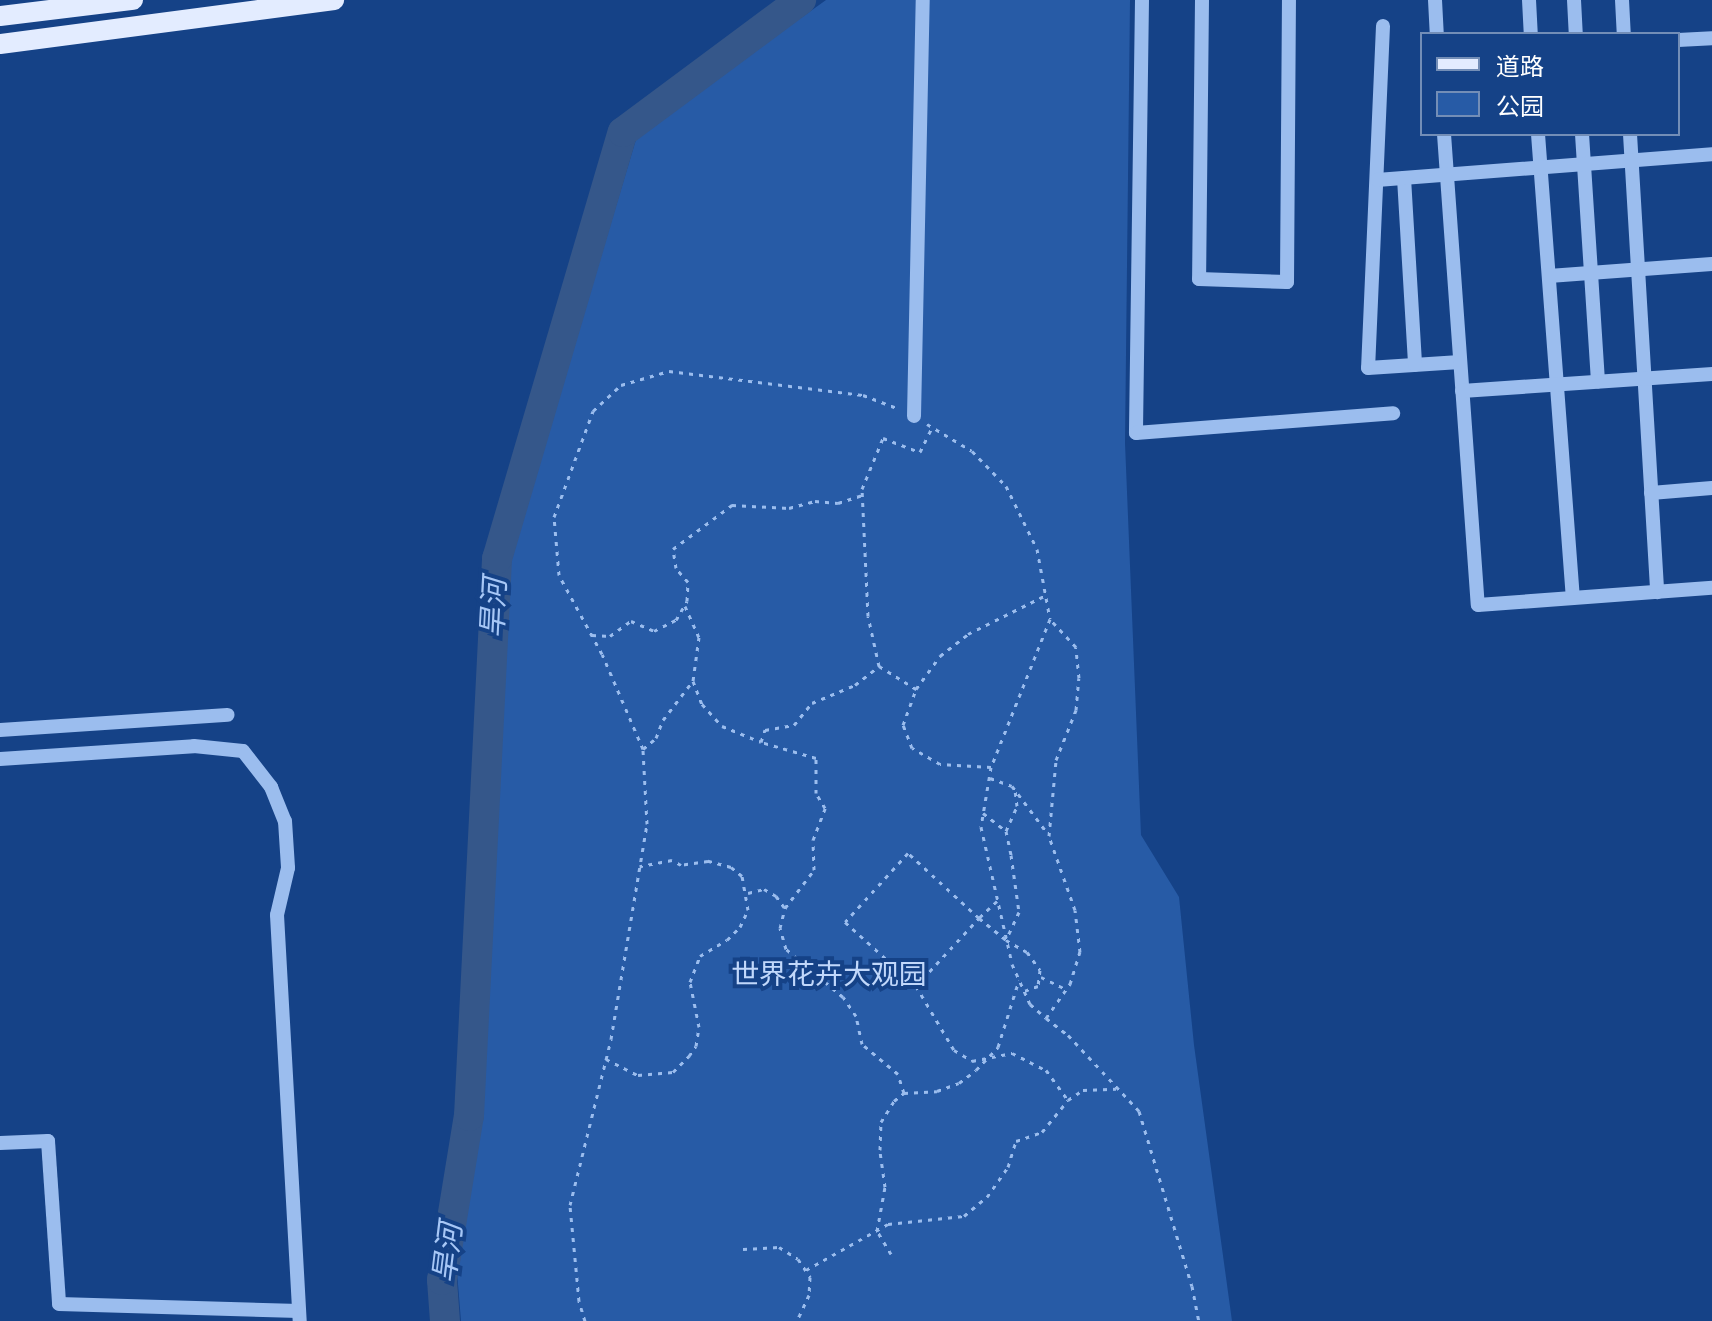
<!DOCTYPE html>
<html>
<head>
<meta charset="utf-8">
<style>
  body { margin:0 }
  #map { position:relative; width:1712px; height:1321px; overflow:hidden; background:#154287; font-family:Arial,"Noto Sans SC",sans-serif }
  div>[style] { position:absolute }
  [style*='--x'] { left:calc(var(--x)*1px); top:calc(var(--y)*1px); width:calc(var(--w)*1px); rotate:calc(var(--a)*1deg) }
  .green>* { inset:0; background:#275ba6 }
  .river>* { height:30px; margin:-15px; padding:0 15px; transform-origin:15px; border-radius:15px; background:#35578a }
  .path>* { height:3px; margin-top:-1.5px; transform-origin:0; background:repeating-linear-gradient(90deg,#9bbdee 0 4px,transparent 0 10px) }
  .minor>* { height:14px; margin:-7px; padding:0 7px; transform-origin:7px; border-radius:7px; background:#9bbdee }
  .major>* { height:20px; margin:-10px; padding:0 10px; transform-origin:10px; border-radius:10px; background:#e3ecff }
  span { translate:-50% -50%; white-space:nowrap; text-align:center; line-height:1.15; -webkit-text-stroke:8px #154287; paint-order:stroke }
  .park-label { font-size:28px; color:#c1d8fb }
  .water-label { font-size:30px; color:#a7c7f6; font-style:italic }
  .legend { position:absolute; left:1420px; top:32px; width:260px; height:104px; box-sizing:border-box; background:#154287; border:2px solid #738eb7; margin:0; padding:10px 14px; list-style:none; font-size:24px; color:#fff }
  .legend li { display:flex; align-items:center; gap:16px; height:40px }
  .legend b { width:40px; border:2px solid #738eb7 }
</style>
</head>
<body>
<div id="map">
  <div class="green">
    <div style="clip-path:polygon(826px 0,1130px 0,1125px 443px,1141px 835px,1179px 897px,1194px 1045px,1232px 1321px,461px 1321px,457px 1272px,483px 1103px,493px 644px,517px 536px,637px 136px,741px 27px,801px 18px)"></div>
  </div>
  <div class="river">
    <div style="--x:445;--y:1321;--w:41;--a:-94.2"></div>
    <div style="--x:442;--y:1280;--w:166;--a:-80.7"></div>
    <div style="--x:469;--y:1116;--w:558;--a:-87.12"></div>
    <div style="--x:497;--y:559;--w:445;--a:-73.6"></div>
    <div style="--x:623;--y:132;--w:222;--a:-36.6"></div>
  </div>
  <div class="path">
    <div style="--x:927;--y:424;--w:52;--a:31"></div>
    <div style="--x:972;--y:451;--w:49;--a:45.8"></div>
    <div style="--x:1006;--y:486;--w:70;--a:63.8"></div>
    <div style="--x:1037;--y:549;--w:71;--a:79.5"></div>
    <div style="--x:685;--y:606;--w:34;--a:66"></div>
    <div style="--x:699;--y:637;--w:44;--a:97.8"></div>
    <div style="--x:693;--y:681;--w:25;--a:69"></div>
    <div style="--x:702;--y:704;--w:30;--a:48"></div>
    <div style="--x:722;--y:726;--w:42;--a:22.3"></div>
    <div style="--x:592;--y:635;--w:18;--a:3"></div>
    <div style="--x:610;--y:636;--w:26;--a:-36"></div>
    <div style="--x:631;--y:621;--w:25;--a:23"></div>
    <div style="--x:654;--y:631;--w:25;--a:-27"></div>
    <div style="--x:676;--y:620;--w:22;--a:-60"></div>
    <div style="--x:687;--y:601;--w:19;--a:-87"></div>
    <div style="--x:688;--y:582;--w:18;--a:-131"></div>
    <div style="--x:676;--y:568;--w:19;--a:-99"></div>
    <div style="--x:673;--y:549;--w:74;--a:-36.7"></div>
    <div style="--x:732;--y:505;--w:57;--a:3"></div>
    <div style="--x:789;--y:508;--w:27;--a:-15"></div>
    <div style="--x:815;--y:501;--w:23;--a:5"></div>
    <div style="--x:838;--y:503;--w:25;--a:-18"></div>
    <div style="--x:879;--y:666;--w:51;--a:-102.4"></div>
    <div style="--x:868;--y:616;--w:127;--a:-92.7"></div>
    <div style="--x:862;--y:489;--w:55;--a:-67.6"></div>
    <div style="--x:883;--y:438;--w:40;--a:21"></div>
    <div style="--x:920;--y:452;--w:28;--a:-64"></div>
    <div style="--x:643;--y:749;--w:17;--a:-40"></div>
    <div style="--x:656;--y:738;--w:19;--a:-69"></div>
    <div style="--x:663;--y:720;--w:48;--a:-52.7"></div>
    <div style="--x:991;--y:767;--w:51;--a:-176.6"></div>
    <div style="--x:940;--y:764;--w:32;--a:-150"></div>
    <div style="--x:912;--y:748;--w:25;--a:-111"></div>
    <div style="--x:903;--y:725;--w:38;--a:-70"></div>
    <div style="--x:916;--y:689;--w:41;--a:-54"></div>
    <div style="--x:940;--y:656;--w:36;--a:-38"></div>
    <div style="--x:968;--y:634;--w:87;--a:-26.6"></div>
    <div style="--x:990;--y:778;--w:23;--a:20"></div>
    <div style="--x:1012;--y:786;--w:60;--a:53.1"></div>
    <div style="--x:983;--y:813;--w:29;--a:38"></div>
    <div style="--x:1006;--y:831;--w:25;--a:78"></div>
    <div style="--x:1011;--y:855;--w:58;--a:82"></div>
    <div style="--x:1019;--y:912;--w:31;--a:115"></div>
    <div style="--x:1006;--y:940;--w:24;--a:30"></div>
    <div style="--x:1027;--y:952;--w:22;--a:54"></div>
    <div style="--x:1040;--y:970;--w:16;--a:97"></div>
    <div style="--x:1038;--y:986;--w:15;--a:160"></div>
    <div style="--x:1006;--y:831;--w:27;--a:-66"></div>
    <div style="--x:1017;--y:806;--w:16;--a:-97"></div>
    <div style="--x:748;--y:893;--w:16;--a:-14"></div>
    <div style="--x:764;--y:889;--w:14;--a:30"></div>
    <div style="--x:776;--y:896;--w:14;--a:54"></div>
    <div style="--x:997;--y:901;--w:25;--a:137"></div>
    <div style="--x:979;--y:918;--w:35;--a:39"></div>
    <div style="--x:1041;--y:977;--w:28;--a:26"></div>
    <div style="--x:916;--y:986;--w:93;--a:-47.2"></div>
    <div style="--x:979;--y:918;--w:96;--a:-137.5"></div>
    <div style="--x:908;--y:853;--w:93;--a:132.4"></div>
    <div style="--x:845;--y:922;--w:96;--a:42"></div>
    <div style="--x:916;--y:986;--w:74;--a:59.3"></div>
    <div style="--x:954;--y:1050;--w:21;--a:31"></div>
    <div style="--x:972;--y:1061;--w:41;--a:-11.3"></div>
    <div style="--x:1012;--y:1053;--w:38;--a:27"></div>
    <div style="--x:1046;--y:1070;--w:37;--a:54"></div>
    <div style="--x:1046;--y:1018;--w:42;--a:-54.8"></div>
    <div style="--x:1070;--y:984;--w:34;--a:-73"></div>
    <div style="--x:1080;--y:952;--w:42;--a:-96.8"></div>
    <div style="--x:1075;--y:910;--w:78;--a:-109.4"></div>
    <div style="--x:1049;--y:836;--w:76;--a:-84.7"></div>
    <div style="--x:1056;--y:760;--w:54;--a:-68.2"></div>
    <div style="--x:1076;--y:710;--w:32;--a:-85"></div>
    <div style="--x:1079;--y:678;--w:31;--a:-96"></div>
    <div style="--x:1076;--y:647;--w:38;--a:-133"></div>
    <div style="--x:1050;--y:619;--w:159;--a:111.7"></div>
    <div style="--x:991;--y:767;--w:61;--a:99.5"></div>
    <div style="--x:981;--y:827;--w:140;--a:77.2"></div>
    <div style="--x:1012;--y:964;--w:44;--a:65.8"></div>
    <div style="--x:1030;--y:1004;--w:21;--a:41"></div>
    <div style="--x:1046;--y:1018;--w:28;--a:38"></div>
    <div style="--x:1068;--y:1035;--w:104;--a:46.9"></div>
    <div style="--x:1139;--y:1111;--w:183;--a:73.2"></div>
    <div style="--x:1192;--y:1286;--w:36;--a:79"></div>
    <div style="--x:606;--y:1059;--w:36;--a:27"></div>
    <div style="--x:638;--y:1075;--w:35;--a:-5"></div>
    <div style="--x:673;--y:1072;--w:23;--a:-45"></div>
    <div style="--x:689;--y:1056;--w:12;--a:-55"></div>
    <div style="--x:696;--y:1046;--w:19;--a:-81"></div>
    <div style="--x:699;--y:1027;--w:46;--a:-101.3"></div>
    <div style="--x:690;--y:982;--w:28;--a:-69"></div>
    <div style="--x:700;--y:956;--w:31;--a:-31"></div>
    <div style="--x:727;--y:940;--w:18;--a:-45"></div>
    <div style="--x:740;--y:927;--w:19;--a:-65"></div>
    <div style="--x:748;--y:910;--w:35;--a:-100"></div>
    <div style="--x:742;--y:876;--w:14;--a:-141"></div>
    <div style="--x:731;--y:867;--w:24;--a:-165"></div>
    <div style="--x:708;--y:861;--w:27;--a:172"></div>
    <div style="--x:681;--y:865;--w:10;--a:-151"></div>
    <div style="--x:672;--y:860;--w:33;--a:169"></div>
    <div style="--x:904;--y:1093;--w:20;--a:-108"></div>
    <div style="--x:898;--y:1074;--w:47;--a:-140.2"></div>
    <div style="--x:862;--y:1044;--w:29;--a:-102"></div>
    <div style="--x:856;--y:1016;--w:23;--a:-124"></div>
    <div style="--x:843;--y:997;--w:75;--a:-139.9"></div>
    <div style="--x:786;--y:949;--w:22;--a:-106"></div>
    <div style="--x:780;--y:928;--w:21;--a:-76"></div>
    <div style="--x:785;--y:908;--w:48;--a:-52.7"></div>
    <div style="--x:814;--y:870;--w:30;--a:-92"></div>
    <div style="--x:813;--y:840;--w:34;--a:-69"></div>
    <div style="--x:825;--y:808;--w:17;--a:-121"></div>
    <div style="--x:816;--y:793;--w:35;--a:-90"></div>
    <div style="--x:816;--y:758;--w:57;--a:-163.8"></div>
    <div style="--x:761;--y:742;--w:13;--a:-72"></div>
    <div style="--x:765;--y:730;--w:29;--a:-10"></div>
    <div style="--x:794;--y:725;--w:28;--a:-51"></div>
    <div style="--x:812;--y:703;--w:47;--a:-22.7"></div>
    <div style="--x:855;--y:685;--w:31;--a:-38"></div>
    <div style="--x:879;--y:666;--w:44;--a:31.9"></div>
    <div style="--x:743;--y:1249;--w:36;--a:-3"></div>
    <div style="--x:779;--y:1247;--w:22;--a:32"></div>
    <div style="--x:798;--y:1259;--w:22;--a:56"></div>
    <div style="--x:810;--y:1277;--w:18;--a:93"></div>
    <div style="--x:809;--y:1295;--w:29;--a:115"></div>
    <div style="--x:891;--y:1254;--w:27;--a:-121"></div>
    <div style="--x:877;--y:1231;--w:45;--a:-79.7"></div>
    <div style="--x:885;--y:1187;--w:37;--a:-98"></div>
    <div style="--x:880;--y:1150;--w:28;--a:-88"></div>
    <div style="--x:881;--y:1122;--w:25;--a:-58"></div>
    <div style="--x:894;--y:1101;--w:13;--a:-39"></div>
    <div style="--x:904;--y:1093;--w:33;--a:-3"></div>
    <div style="--x:937;--y:1091;--w:23;--a:-20"></div>
    <div style="--x:959;--y:1083;--w:21;--a:-37"></div>
    <div style="--x:976;--y:1070;--w:32;--a:-46"></div>
    <div style="--x:998;--y:1047;--w:70;--a:-72.6"></div>
    <div style="--x:806;--y:1270;--w:94;--a:-29.3"></div>
    <div style="--x:888;--y:1224;--w:76;--a:-6"></div>
    <div style="--x:964;--y:1216;--w:30;--a:-40"></div>
    <div style="--x:987;--y:1197;--w:37;--a:-55"></div>
    <div style="--x:1008;--y:1167;--w:27;--a:-73"></div>
    <div style="--x:1016;--y:1141;--w:28;--a:-19"></div>
    <div style="--x:1042;--y:1132;--w:41;--a:-50.9"></div>
    <div style="--x:1068;--y:1100;--w:18;--a:-34"></div>
    <div style="--x:1083;--y:1090;--w:33;--a:-2"></div>
    <div style="--x:585;--y:1321;--w:21;--a:-107"></div>
    <div style="--x:579;--y:1301;--w:96;--a:-95.4"></div>
    <div style="--x:570;--y:1205;--w:171;--a:-76.1"></div>
    <div style="--x:611;--y:1039;--w:218;--a:-80.5"></div>
    <div style="--x:647;--y:824;--w:75;--a:-93.1"></div>
    <div style="--x:643;--y:749;--w:103;--a:-113.3"></div>
    <div style="--x:602;--y:654;--w:90;--a:-118.6"></div>
    <div style="--x:559;--y:575;--w:58;--a:-94.9"></div>
    <div style="--x:554;--y:517;--w:113;--a:-69.8"></div>
    <div style="--x:593;--y:411;--w:38;--a:-43"></div>
    <div style="--x:621;--y:385;--w:50;--a:-16.3"></div>
    <div style="--x:669;--y:371;--w:195;--a:7.1"></div>
    <div style="--x:863;--y:395;--w:39;--a:21"></div>
  </div>
  <div class="minor">
    <div style="--x:1142;--y:0;--w:433;--a:90.8"></div>
    <div style="--x:1136;--y:433;--w:258;--a:-4.4"></div>
    <div style="--x:1202;--y:0;--w:279;--a:90.6"></div>
    <div style="--x:1199;--y:279;--w:88;--a:2"></div>
    <div style="--x:1287;--y:282;--w:282;--a:-89.6"></div>
    <div style="--x:1435;--y:0;--w:34;--a:87"></div>
    <div style="--x:1529;--y:0;--w:34;--a:87"></div>
    <div style="--x:1574;--y:0;--w:34;--a:87"></div>
    <div style="--x:1622;--y:0;--w:34;--a:87"></div>
    <div style="--x:1383;--y:26;--w:342;--a:92.5"></div>
    <div style="--x:1368;--y:368;--w:92;--a:-3.7"></div>
    <div style="--x:1678;--y:40;--w:34;--a:-3"></div>
    <div style="--x:1444;--y:134;--w:472;--a:85.9"></div>
    <div style="--x:1478;--y:605;--w:235;--a:-4.2"></div>
    <div style="--x:1538;--y:134;--w:465;--a:85.7"></div>
    <div style="--x:1582;--y:134;--w:248;--a:86.3"></div>
    <div style="--x:1630;--y:134;--w:459;--a:86.6"></div>
    <div style="--x:1404;--y:178;--w:187;--a:86.6"></div>
    <div style="--x:1377;--y:180;--w:336;--a:-4.4"></div>
    <div style="--x:1549;--y:276;--w:163;--a:-4.2"></div>
    <div style="--x:1462;--y:391;--w:251;--a:-3.9"></div>
    <div style="--x:914;--y:416;--w:416;--a:-88.8"></div>
    <div style="--x:1651;--y:493;--w:61;--a:-4.7"></div>
    <div style="--x:0;--y:730;--w:228;--a:-3.8"></div>
    <div style="--x:0;--y:759;--w:194;--a:-3.8"></div>
    <div style="--x:194;--y:746;--w:49;--a:5.8"></div>
    <div style="--x:243;--y:751;--w:46;--a:52.1"></div>
    <div style="--x:271;--y:787;--w:37;--a:68"></div>
    <div style="--x:285;--y:821;--w:47;--a:86.3"></div>
    <div style="--x:288;--y:868;--w:48;--a:103.2"></div>
    <div style="--x:277;--y:915;--w:407;--a:86.8"></div>
    <div style="--x:0;--y:1143;--w:48;--a:-2.4"></div>
    <div style="--x:48;--y:1141;--w:163;--a:86.1"></div>
    <div style="--x:59;--y:1304;--w:240;--a:1.7"></div>
  </div>
  <div class="major">
    <div style="--x:0;--y:16;--w:134;--a:-6.9"></div>
    <div style="--x:0;--y:44;--w:337;--a:-7.5"></div>
  </div>
  <div class="park-label">
    <span style="left:829px;top:975px">世界花卉大观园</span>
  </div>
  <div class="water-label">
    <span style="left:494px;top:608px;rotate:-87deg">旱河</span>
    <span style="left:448px;top:1253px;rotate:-83deg">旱河</span>
  </div>
  <ul class="legend">
  <li><b style="height:10px;background:#e3ecff"></b>道路</li>
  <li><b style="height:22px;background:#275ba6"></b>公园</li>
  </ul>
</div>
</body>
</html>
